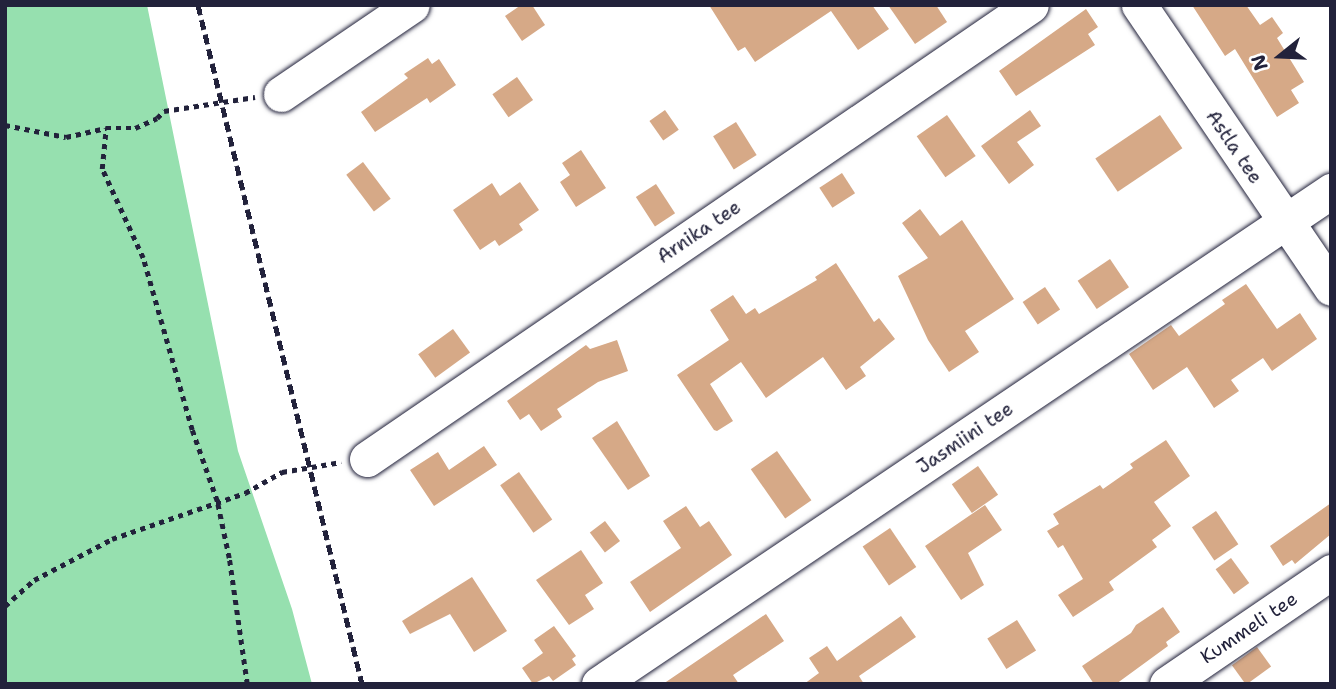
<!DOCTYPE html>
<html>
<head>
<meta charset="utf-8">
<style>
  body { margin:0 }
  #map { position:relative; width:1336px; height:689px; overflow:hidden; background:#fff; font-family:"Shantell Sans",sans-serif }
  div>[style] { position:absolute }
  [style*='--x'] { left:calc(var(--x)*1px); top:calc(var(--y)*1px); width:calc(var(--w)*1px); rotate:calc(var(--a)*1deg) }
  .green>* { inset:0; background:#96e0af }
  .building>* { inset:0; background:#d6a987; transform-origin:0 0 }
  .path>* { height:4.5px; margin-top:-2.25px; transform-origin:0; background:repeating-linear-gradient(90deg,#22223b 0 5px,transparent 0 10px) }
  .roads { filter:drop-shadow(0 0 2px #22223b) drop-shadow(0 0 2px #22223b) }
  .minor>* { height:35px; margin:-17.5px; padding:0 17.5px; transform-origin:17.5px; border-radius:17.5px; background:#fff }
  .rail>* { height:5px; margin-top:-2.5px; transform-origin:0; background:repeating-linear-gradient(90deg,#22223b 0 10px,transparent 0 15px) }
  span { translate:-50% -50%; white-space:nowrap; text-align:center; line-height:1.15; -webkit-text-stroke:5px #fff; paint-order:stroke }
  .street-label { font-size:19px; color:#22223b }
  .frame { position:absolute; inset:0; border:7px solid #22223b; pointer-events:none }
  .north { position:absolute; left:1245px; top:21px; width:70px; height:70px; -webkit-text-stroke:5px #fff; paint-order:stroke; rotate:252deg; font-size:19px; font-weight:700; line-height:28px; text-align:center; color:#22223b }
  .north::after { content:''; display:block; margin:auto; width:24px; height:32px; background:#22223b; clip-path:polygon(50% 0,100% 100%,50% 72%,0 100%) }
</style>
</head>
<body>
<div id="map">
  <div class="green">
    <div style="clip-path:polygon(5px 5px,147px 5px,238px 451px,292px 609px,312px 684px,5px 684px)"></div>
  </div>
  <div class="building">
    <div style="clip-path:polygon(521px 5px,532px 5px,545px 25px,522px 41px,505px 16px)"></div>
    <div style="clip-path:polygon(709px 5px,872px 5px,889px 29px,858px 50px,831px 11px,755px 62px,745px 47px,738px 51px)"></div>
    <div style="clip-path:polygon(888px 5px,936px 5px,947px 22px,915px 44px)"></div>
    <div style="clip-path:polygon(1192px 5px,1246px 5px,1260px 25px,1272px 17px,1283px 33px,1277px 38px,1304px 82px,1291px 90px,1299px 103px,1277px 117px,1235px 49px,1225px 56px)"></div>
    <div style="clip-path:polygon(1086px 9px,1098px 27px,1088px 34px,1095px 45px,1016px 96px,999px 71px)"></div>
    <div style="clip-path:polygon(428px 58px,432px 64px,439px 59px,456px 85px,430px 103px,427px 98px,375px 132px,361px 112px,408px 78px,404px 74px)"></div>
    <div style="left:517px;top:77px;width:28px;height:30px;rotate:55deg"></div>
    <div style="left:665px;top:110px;width:24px;height:19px;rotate:55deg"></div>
    <div style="clip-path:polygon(1030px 110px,1041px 126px,1017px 142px,1034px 165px,1009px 184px,981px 146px)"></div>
    <div style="left:947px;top:115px;width:50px;height:37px;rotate:55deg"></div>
    <div style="left:1160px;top:115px;width:40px;height:78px;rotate:56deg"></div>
    <div style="left:736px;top:122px;width:39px;height:27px;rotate:58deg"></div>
    <div style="clip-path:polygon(581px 150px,606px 188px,576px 207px,560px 182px,570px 175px,562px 163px)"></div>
    <div style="left:363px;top:162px;width:46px;height:21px;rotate:53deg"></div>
    <div style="left:842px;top:173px;width:24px;height:27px;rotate:57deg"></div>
    <div style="clip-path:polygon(520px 182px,539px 210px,519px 224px,523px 230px,499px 246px,495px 240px,480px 250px,453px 210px,492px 183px,500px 196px)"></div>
    <div style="left:656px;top:184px;width:35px;height:24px;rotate:57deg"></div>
    <div style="clip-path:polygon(920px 209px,940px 236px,962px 220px,1014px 299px,965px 331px,979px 352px,949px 372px,928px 340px,898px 276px,928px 258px,902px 223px)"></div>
    <div style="left:1110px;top:259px;width:34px;height:39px;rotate:56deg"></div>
    <div style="clip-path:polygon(836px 263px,874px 322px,879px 318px,895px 339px,860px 367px,866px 376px,846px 390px,823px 357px,766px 398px,741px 362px,710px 384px,733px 421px,717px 431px,714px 430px,677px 375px,729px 340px,710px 310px,733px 295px,746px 314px,755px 308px,759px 314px,817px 280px,815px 277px)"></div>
    <div style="clip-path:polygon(1246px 284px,1277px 329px,1300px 313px,1317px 339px,1272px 371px,1263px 358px,1231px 380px,1239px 391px,1214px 408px,1187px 367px,1153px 390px,1129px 354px,1171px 325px,1179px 336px,1225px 304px,1222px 300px)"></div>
    <div style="left:1045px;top:287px;width:27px;height:27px;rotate:56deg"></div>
    <div style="left:453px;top:329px;width:29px;height:43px;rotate:54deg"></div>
    <div style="clip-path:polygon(617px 340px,628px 371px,598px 382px,557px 409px,562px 417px,541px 431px,529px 414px,520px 420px,507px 401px,586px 345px,590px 349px)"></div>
    <div style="clip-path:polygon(617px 421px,650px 476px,628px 490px,592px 438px)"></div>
    <div style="clip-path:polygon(1166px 440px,1190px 476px,1154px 502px,1171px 526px,1152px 540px,1157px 547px,1109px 582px,1114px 590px,1073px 617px,1058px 595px,1083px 579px,1063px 545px,1058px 548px,1047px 531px,1059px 524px,1053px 514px,1100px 485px,1103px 489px,1133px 468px,1130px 464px)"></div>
    <div style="clip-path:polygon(484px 446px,497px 465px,434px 506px,410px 470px,438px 452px,449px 470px)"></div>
    <div style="left:777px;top:451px;width:60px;height:32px;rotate:55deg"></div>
    <div style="left:978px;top:466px;width:35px;height:32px;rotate:55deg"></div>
    <div style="left:519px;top:472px;width:58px;height:23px;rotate:55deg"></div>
    <div style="clip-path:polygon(1331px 503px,1331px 534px,1295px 564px,1292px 560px,1283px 566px,1270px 546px)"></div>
    <div style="clip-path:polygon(985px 505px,1002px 530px,968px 553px,984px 585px,961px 600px,925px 546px)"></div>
    <div style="clip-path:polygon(686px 506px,700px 527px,709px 521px,732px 555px,650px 612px,630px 582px,681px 548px,663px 521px)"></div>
    <div style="left:1216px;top:511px;width:40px;height:29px;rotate:56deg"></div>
    <div style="left:605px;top:521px;width:25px;height:19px;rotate:53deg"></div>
    <div style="left:890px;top:528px;width:47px;height:33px;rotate:56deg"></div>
    <div style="clip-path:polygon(581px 550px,603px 583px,585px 595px,594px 609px,569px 625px,536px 580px)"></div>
    <div style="left:1231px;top:558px;width:31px;height:19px;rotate:54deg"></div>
    <div style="clip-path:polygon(472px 577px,507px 631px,474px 652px,450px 614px,410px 634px,402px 621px)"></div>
    <div style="clip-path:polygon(1163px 607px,1180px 632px,1166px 642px,1168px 646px,1116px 684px,1094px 684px,1082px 666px,1131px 633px,1136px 625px)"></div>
    <div style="clip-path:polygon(766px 614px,784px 641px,733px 675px,739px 684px,663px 684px)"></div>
    <div style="clip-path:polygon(901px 616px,916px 637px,859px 676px,864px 684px,804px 684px,819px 673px,809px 658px,827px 646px,837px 661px)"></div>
    <div style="left:1017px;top:620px;width:36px;height:35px;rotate:58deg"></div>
    <div style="clip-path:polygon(554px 626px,576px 656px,572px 659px,576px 665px,553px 681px,549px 676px,533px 684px,522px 668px,543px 653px,534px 640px)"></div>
    <div style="left:1257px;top:647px;width:24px;height:31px;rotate:54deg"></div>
  </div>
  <div class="path">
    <div style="--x:5;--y:125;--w:62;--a:11.1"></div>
    <div style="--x:66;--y:137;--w:41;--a:-12.7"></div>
    <div style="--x:5;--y:606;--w:39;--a:-42"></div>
    <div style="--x:34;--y:580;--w:88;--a:-27.7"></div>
    <div style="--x:112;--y:539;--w:141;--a:-19.1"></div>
    <div style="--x:245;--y:493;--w:43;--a:-29.6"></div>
    <div style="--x:282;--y:472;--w:60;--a:-9.6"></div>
    <div style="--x:247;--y:684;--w:127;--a:-98.1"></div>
    <div style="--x:229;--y:558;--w:58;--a:-101.9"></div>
    <div style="--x:217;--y:501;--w:75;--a:-109.4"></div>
    <div style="--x:192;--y:430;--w:179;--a:-105.9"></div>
    <div style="--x:143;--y:258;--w:98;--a:-114.7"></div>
    <div style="--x:102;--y:169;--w:41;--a:-84.4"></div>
    <div style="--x:106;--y:128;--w:29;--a:0"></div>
    <div style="--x:135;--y:128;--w:24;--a:-24"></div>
    <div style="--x:157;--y:118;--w:10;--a:-45"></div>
    <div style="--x:164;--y:111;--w:92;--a:-8.7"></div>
  </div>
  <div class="roads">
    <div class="minor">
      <div style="--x:1139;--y:5;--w:342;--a:55.8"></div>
      <div style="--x:281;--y:94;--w:158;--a:-34.2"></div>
      <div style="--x:367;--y:459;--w:804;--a:-34.36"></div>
      <div style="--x:599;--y:684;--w:883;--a:-33.96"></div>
      <div style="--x:1167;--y:684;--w:199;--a:-34.3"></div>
    </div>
  </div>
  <div class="rail">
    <div style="--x:198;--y:5;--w:699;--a:76.42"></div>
  </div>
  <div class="street-label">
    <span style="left:1234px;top:147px;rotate:56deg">Astla tee</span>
    <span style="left:699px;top:232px;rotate:-34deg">Arnika tee</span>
    <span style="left:965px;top:438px;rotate:-34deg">Jasmiini tee</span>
    <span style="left:1249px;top:628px;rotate:-34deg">Kummeli tee</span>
  </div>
  <div class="frame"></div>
  <div class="north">N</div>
</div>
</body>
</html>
